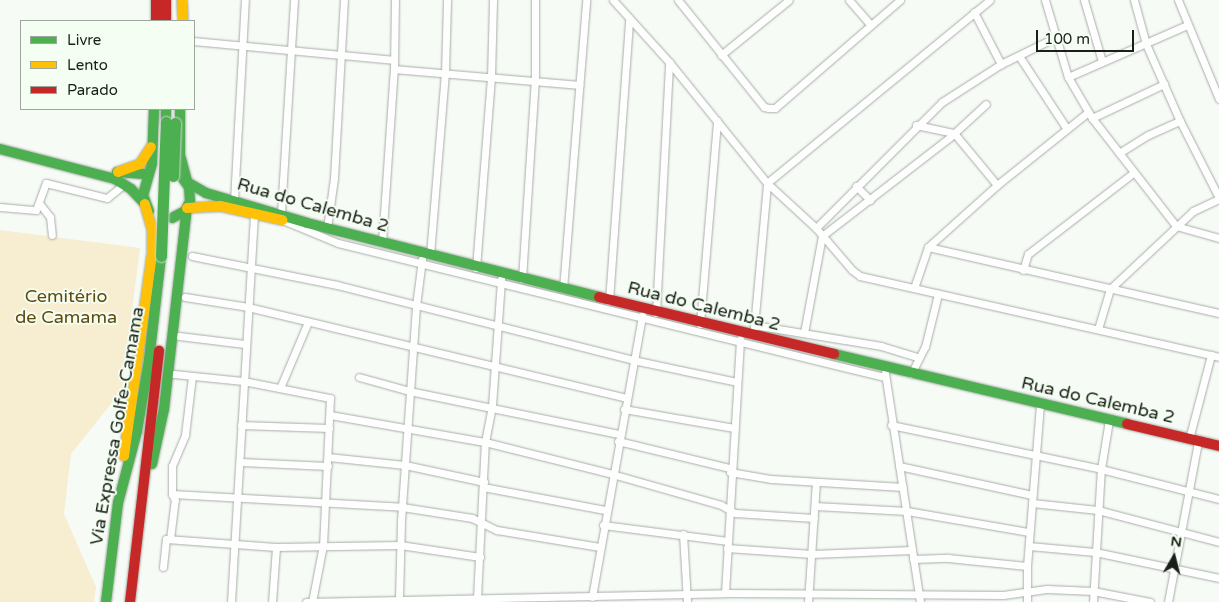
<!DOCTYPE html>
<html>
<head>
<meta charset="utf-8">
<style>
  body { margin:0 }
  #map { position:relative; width:1219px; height:602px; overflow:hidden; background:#f6fbf6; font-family:"Varela Round",sans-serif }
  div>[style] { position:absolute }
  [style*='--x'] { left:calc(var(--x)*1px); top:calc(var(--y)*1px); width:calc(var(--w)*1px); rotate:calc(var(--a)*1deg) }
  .green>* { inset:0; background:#f7edd1 }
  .roads { filter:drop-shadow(0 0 1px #a7ada6) drop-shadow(0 0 1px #a7ada6) }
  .street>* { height:7px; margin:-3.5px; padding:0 3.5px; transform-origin:3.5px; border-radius:3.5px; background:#fefefe }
  .fast>* { height:10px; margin:-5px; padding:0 5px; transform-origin:5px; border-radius:5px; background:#4caf50 }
  .slow>* { height:10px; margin:-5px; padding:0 5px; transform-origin:5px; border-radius:5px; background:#ffc107 }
  .jam>* { height:10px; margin:-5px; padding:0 5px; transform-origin:5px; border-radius:5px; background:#c62828 }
  .bridges { filter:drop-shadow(0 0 1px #d2d5d2) drop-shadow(0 0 1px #d2d5d2) }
  .fast-bridge>* { height:11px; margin:-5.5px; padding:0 5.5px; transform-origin:5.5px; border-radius:5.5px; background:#4caf50 }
  span { translate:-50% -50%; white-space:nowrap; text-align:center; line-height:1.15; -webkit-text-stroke:4px #f5fef3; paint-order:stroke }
  .street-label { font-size:18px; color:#192117 }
  .park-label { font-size:18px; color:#614a0e }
  .legend { position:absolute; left:20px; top:20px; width:175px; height:90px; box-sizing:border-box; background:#f5fef3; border:1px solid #9da69b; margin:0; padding:6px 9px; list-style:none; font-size:15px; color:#192117 }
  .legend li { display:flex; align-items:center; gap:10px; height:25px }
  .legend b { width:25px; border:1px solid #9da69b }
  .north { position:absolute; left:1149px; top:532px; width:50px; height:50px; -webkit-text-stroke:4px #f5fef3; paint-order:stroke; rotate:8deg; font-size:14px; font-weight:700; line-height:20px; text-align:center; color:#192117 }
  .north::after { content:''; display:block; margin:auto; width:18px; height:22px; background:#192117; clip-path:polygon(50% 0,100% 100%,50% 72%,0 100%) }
  .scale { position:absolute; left:1036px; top:30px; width:98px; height:22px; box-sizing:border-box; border:2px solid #192117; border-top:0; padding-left:6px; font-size:15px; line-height:18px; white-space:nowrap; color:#192117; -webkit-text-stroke:4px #f5fef3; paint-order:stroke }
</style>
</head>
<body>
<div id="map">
  <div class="green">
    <div style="clip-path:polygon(0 230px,140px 248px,122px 390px,71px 454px,64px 514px,96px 587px,94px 602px,0 602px)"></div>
  </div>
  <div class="roads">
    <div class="street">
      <div style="--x:613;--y:0;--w:84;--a:47.9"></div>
      <div style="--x:669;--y:62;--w:156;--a:51"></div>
      <div style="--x:767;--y:183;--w:67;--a:42.6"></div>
      <div style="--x:816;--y:228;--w:55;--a:49.4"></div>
      <div style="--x:852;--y:270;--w:10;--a:37"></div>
      <div style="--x:860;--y:276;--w:368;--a:12.7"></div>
      <div style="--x:678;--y:0;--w:137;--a:51.2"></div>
      <div style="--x:764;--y:107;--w:5;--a:11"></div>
      <div style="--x:769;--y:108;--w:6;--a:0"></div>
      <div style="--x:775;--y:108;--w:165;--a:-40.8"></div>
      <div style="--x:849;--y:0;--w:33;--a:49"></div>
      <div style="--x:1045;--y:0;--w:80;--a:73.4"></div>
      <div style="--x:1068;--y:77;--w:48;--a:59.7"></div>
      <div style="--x:1092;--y:118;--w:137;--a:52.1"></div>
      <div style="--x:1176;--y:226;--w:45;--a:15.6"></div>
      <div style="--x:1084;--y:0;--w:64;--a:73.6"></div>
      <div style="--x:1134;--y:0;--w:46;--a:74.7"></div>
      <div style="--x:1146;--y:44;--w:84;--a:66.2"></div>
      <div style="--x:1180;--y:121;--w:86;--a:63.1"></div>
      <div style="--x:1178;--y:0;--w:107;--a:67.5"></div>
      <div style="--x:974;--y:12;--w:59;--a:62.6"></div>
      <div style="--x:194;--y:41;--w:201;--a:5.4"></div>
      <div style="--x:721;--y:55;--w:87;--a:-39"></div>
      <div style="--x:1019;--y:56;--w:87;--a:56.7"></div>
      <div style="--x:394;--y:69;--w:186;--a:4.9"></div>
      <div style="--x:1068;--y:77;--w:130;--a:-23.6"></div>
      <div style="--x:1092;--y:118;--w:80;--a:-25.3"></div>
      <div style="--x:916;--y:125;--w:39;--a:12"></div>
      <div style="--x:954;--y:133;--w:67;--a:50.4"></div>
      <div style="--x:1119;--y:153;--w:34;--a:-32"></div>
      <div style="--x:1148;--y:135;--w:35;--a:-24"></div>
      <div style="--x:767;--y:183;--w:288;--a:-39.4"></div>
      <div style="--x:856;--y:186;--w:20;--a:45"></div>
      <div style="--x:234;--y:201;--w:201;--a:-86.9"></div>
      <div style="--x:39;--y:203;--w:18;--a:52"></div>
      <div style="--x:50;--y:217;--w:18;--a:84"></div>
      <div style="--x:0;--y:207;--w:36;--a:5"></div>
      <div style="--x:36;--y:210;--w:29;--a:-70"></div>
      <div style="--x:46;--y:183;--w:63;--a:13.8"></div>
      <div style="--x:107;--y:198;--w:22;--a:-39"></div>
      <div style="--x:281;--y:213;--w:213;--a:-86.5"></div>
      <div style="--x:280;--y:219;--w:63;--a:22.5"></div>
      <div style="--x:338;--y:243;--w:562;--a:13.79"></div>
      <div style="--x:327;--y:228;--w:50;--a:-82"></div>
      <div style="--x:334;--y:178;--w:178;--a:-86.8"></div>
      <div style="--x:816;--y:228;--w:178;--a:-45"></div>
      <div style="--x:942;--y:102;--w:70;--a:-32.8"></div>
      <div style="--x:1001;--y:64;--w:61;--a:-26.1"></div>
      <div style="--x:382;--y:243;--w:174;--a:-86.1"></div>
      <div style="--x:394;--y:69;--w:69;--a:-89.2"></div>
      <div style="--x:928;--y:247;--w:298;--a:12.8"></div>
      <div style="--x:430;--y:255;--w:183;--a:-85.3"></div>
      <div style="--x:445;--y:73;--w:73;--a:-88.4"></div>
      <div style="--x:192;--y:256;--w:148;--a:11.3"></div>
      <div style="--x:337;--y:285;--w:305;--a:14.2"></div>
      <div style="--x:633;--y:360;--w:106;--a:11.9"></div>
      <div style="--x:476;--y:268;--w:192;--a:-85.5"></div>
      <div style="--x:491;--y:77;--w:77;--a:-88.5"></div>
      <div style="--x:1023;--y:270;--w:17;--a:-73"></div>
      <div style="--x:1028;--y:254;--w:133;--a:-37.6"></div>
      <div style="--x:522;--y:279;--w:199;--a:-86.3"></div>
      <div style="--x:535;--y:80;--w:80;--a:-90"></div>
      <div style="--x:914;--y:288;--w:43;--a:-71.1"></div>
      <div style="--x:928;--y:247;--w:93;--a:-41.9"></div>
      <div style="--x:997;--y:185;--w:117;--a:-38.7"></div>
      <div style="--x:563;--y:289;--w:290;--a:-85.4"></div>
      <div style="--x:185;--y:297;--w:64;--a:9"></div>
      <div style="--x:248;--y:307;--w:389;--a:13.5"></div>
      <div style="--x:609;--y:301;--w:281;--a:-85.9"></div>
      <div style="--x:656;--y:313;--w:251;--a:-87"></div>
      <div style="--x:700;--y:324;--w:204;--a:-85.2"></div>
      <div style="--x:754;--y:325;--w:129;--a:9.4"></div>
      <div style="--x:881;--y:346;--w:38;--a:17"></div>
      <div style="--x:754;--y:327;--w:145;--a:-84.8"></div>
      <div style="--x:1098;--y:329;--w:42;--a:-73.3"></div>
      <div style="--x:1110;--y:289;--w:114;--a:-43.2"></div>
      <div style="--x:1193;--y:211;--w:29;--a:-25"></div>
      <div style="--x:804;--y:333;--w:99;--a:-79.5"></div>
      <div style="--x:822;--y:236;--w:160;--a:-37.7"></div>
      <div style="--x:949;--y:138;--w:50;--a:-42.6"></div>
      <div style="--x:179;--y:336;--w:66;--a:6.9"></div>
      <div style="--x:885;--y:373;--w:232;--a:81.3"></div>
      <div style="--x:174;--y:374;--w:69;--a:5.8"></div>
      <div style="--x:243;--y:381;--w:89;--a:11.1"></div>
      <div style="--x:330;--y:398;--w:147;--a:92.7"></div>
      <div style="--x:323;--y:545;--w:58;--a:100.9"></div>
      <div style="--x:911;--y:374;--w:30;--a:-63"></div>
      <div style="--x:925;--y:347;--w:55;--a:-76.2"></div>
      <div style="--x:359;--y:377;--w:52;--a:15.6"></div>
      <div style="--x:409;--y:391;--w:214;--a:11.6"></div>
      <div style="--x:280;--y:388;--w:72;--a:-67"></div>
      <div style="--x:624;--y:409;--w:112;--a:9.8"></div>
      <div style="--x:330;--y:415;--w:157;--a:9.9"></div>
      <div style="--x:485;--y:442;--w:131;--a:14.1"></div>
      <div style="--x:612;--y:474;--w:113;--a:15.9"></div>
      <div style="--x:721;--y:505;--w:16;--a:30"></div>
      <div style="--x:735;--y:513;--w:79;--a:3.6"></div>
      <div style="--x:241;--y:425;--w:88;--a:2"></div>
      <div style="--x:891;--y:425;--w:215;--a:11.8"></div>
      <div style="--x:1101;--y:469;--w:122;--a:14.3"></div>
      <div style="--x:1189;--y:439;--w:87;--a:-75.3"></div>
      <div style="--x:618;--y:441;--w:115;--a:13.6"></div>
      <div style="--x:328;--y:457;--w:77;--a:5.9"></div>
      <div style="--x:405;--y:465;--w:81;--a:12.1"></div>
      <div style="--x:241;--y:462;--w:87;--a:2.6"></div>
      <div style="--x:899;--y:466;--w:136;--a:12.3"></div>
      <div style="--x:730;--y:472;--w:42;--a:9.7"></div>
      <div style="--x:771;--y:479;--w:132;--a:3.5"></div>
      <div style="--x:483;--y:487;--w:124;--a:10.7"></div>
      <div style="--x:172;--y:494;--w:28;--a:-90"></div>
      <div style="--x:172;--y:466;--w:34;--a:-67"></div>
      <div style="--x:185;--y:435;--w:59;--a:-83.2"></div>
      <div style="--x:1032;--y:503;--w:66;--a:6.1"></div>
      <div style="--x:1098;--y:510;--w:125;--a:14.8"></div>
      <div style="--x:815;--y:506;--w:92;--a:3.1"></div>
      <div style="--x:907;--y:511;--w:124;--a:9.8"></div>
      <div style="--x:603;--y:525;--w:126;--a:7.3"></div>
      <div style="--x:683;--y:534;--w:68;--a:86.6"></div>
      <div style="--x:170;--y:539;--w:39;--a:-83"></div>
      <div style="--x:175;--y:500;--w:7;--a:-117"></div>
      <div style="--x:172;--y:494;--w:230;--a:3.2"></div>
      <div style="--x:402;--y:507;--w:71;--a:8.9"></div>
      <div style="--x:472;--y:518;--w:28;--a:26"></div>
      <div style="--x:497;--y:530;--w:104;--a:9.4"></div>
      <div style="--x:1029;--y:546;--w:66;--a:5.2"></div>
      <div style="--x:1095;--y:552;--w:127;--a:11.8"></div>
      <div style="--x:727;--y:548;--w:85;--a:4"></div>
      <div style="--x:812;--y:554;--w:100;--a:-2.3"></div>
      <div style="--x:913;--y:559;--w:35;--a:-2"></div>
      <div style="--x:948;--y:558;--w:79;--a:5.8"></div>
      <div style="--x:163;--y:567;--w:28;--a:-84"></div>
      <div style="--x:166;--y:539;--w:110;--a:4.2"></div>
      <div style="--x:276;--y:547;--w:124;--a:-0.9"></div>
      <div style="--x:400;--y:545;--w:81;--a:8.5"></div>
      <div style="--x:725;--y:593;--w:254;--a:-86.6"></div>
      <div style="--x:592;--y:597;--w:286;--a:-79.9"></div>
      <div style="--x:399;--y:598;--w:77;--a:-88.5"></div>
      <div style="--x:401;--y:521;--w:216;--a:-86"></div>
      <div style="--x:416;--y:306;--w:47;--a:-82.7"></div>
      <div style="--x:477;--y:598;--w:156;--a:-87.1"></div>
      <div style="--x:485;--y:442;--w:37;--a:-79"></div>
      <div style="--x:492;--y:406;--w:127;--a:-85.9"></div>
      <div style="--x:231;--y:602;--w:389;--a:-86.6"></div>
      <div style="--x:272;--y:602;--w:55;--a:-85.8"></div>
      <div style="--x:306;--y:602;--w:419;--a:-1.2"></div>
      <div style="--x:725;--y:593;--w:278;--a:0.4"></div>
      <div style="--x:1003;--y:595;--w:44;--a:-7.8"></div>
      <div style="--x:1047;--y:589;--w:46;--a:2.5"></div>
      <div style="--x:1093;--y:591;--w:58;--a:10.9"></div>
      <div style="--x:808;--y:602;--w:120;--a:-86.2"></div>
      <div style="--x:1027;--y:602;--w:36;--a:-90"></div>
      <div style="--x:1027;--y:566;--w:163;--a:-85.4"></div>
      <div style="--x:1093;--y:602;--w:133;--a:-86.6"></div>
      <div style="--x:1101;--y:469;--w:50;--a:-80.7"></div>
      <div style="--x:1168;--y:602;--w:164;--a:-79.4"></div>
    </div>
    <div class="fast">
      <div style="--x:166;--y:109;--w:13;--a:90"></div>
      <div style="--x:180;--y:109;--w:46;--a:90"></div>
      <div style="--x:180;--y:155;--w:28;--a:75"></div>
      <div style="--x:0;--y:149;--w:119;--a:14.6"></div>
      <div style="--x:115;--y:179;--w:19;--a:32"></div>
      <div style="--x:131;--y:189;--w:21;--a:47"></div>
      <div style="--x:117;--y:172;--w:31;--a:4"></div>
      <div style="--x:187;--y:182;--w:22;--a:30"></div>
      <div style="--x:206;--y:193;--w:105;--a:16.5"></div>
      <div style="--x:307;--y:223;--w:301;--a:14.2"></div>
      <div style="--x:149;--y:211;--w:17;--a:-111"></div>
      <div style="--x:143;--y:195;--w:33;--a:-74"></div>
      <div style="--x:152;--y:163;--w:54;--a:-87.9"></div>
      <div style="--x:172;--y:218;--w:15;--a:-28"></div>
      <div style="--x:185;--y:211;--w:11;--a:-63"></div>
      <div style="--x:190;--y:201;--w:14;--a:-94"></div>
      <div style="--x:189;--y:187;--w:14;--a:-126"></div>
      <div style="--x:834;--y:354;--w:301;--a:13.4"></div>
      <div style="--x:152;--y:464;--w:56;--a:-77.7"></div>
      <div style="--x:164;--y:409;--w:202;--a:-83.5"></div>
      <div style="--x:106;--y:602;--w:100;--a:-83.1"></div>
      <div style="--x:118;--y:503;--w:74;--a:-75.2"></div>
      <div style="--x:137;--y:431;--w:72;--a:-80.4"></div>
      <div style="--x:149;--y:360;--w:105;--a:-83.4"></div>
    </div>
    <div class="slow">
      <div style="--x:182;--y:0;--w:21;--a:87"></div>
      <div style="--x:118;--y:172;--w:23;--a:-20"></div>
      <div style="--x:140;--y:164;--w:20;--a:-57"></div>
      <div style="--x:187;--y:208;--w:33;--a:-3"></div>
      <div style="--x:220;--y:206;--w:64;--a:12.7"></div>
      <div style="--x:124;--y:456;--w:204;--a:-82.1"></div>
      <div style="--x:152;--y:254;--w:25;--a:-90"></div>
      <div style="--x:152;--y:229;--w:26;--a:-106"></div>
    </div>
    <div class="jam">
      <div style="--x:156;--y:0;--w:21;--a:90"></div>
      <div style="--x:166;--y:0;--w:21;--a:90"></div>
      <div style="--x:599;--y:297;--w:242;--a:13.6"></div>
      <div style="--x:1127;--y:424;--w:95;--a:13.4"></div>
      <div style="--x:130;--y:602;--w:253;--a:-83.4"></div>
    </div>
  </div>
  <div class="bridges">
    <div class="fast-bridge">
      <div style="--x:173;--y:176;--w:53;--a:-87.8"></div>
      <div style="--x:161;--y:256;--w:134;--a:-87.9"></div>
    </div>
  </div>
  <div class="street-label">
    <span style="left:313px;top:205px;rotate:16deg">Rua do Calemba 2</span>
    <span style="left:704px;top:306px;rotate:14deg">Rua do Calemba 2</span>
    <span style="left:1098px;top:400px;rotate:13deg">Rua do Calemba 2</span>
    <span style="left:117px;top:426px;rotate:-80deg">Via Expressa Golfe-Camama</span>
  </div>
  <div class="park-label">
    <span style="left:66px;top:307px">Cemitério<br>de Camama</span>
  </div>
  <ul class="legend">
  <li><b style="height:6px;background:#4caf50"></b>Livre</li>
  <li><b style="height:6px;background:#ffc107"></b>Lento</li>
  <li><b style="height:6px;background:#c62828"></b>Parado</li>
  </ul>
  <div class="north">N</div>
  <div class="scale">100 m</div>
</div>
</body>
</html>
